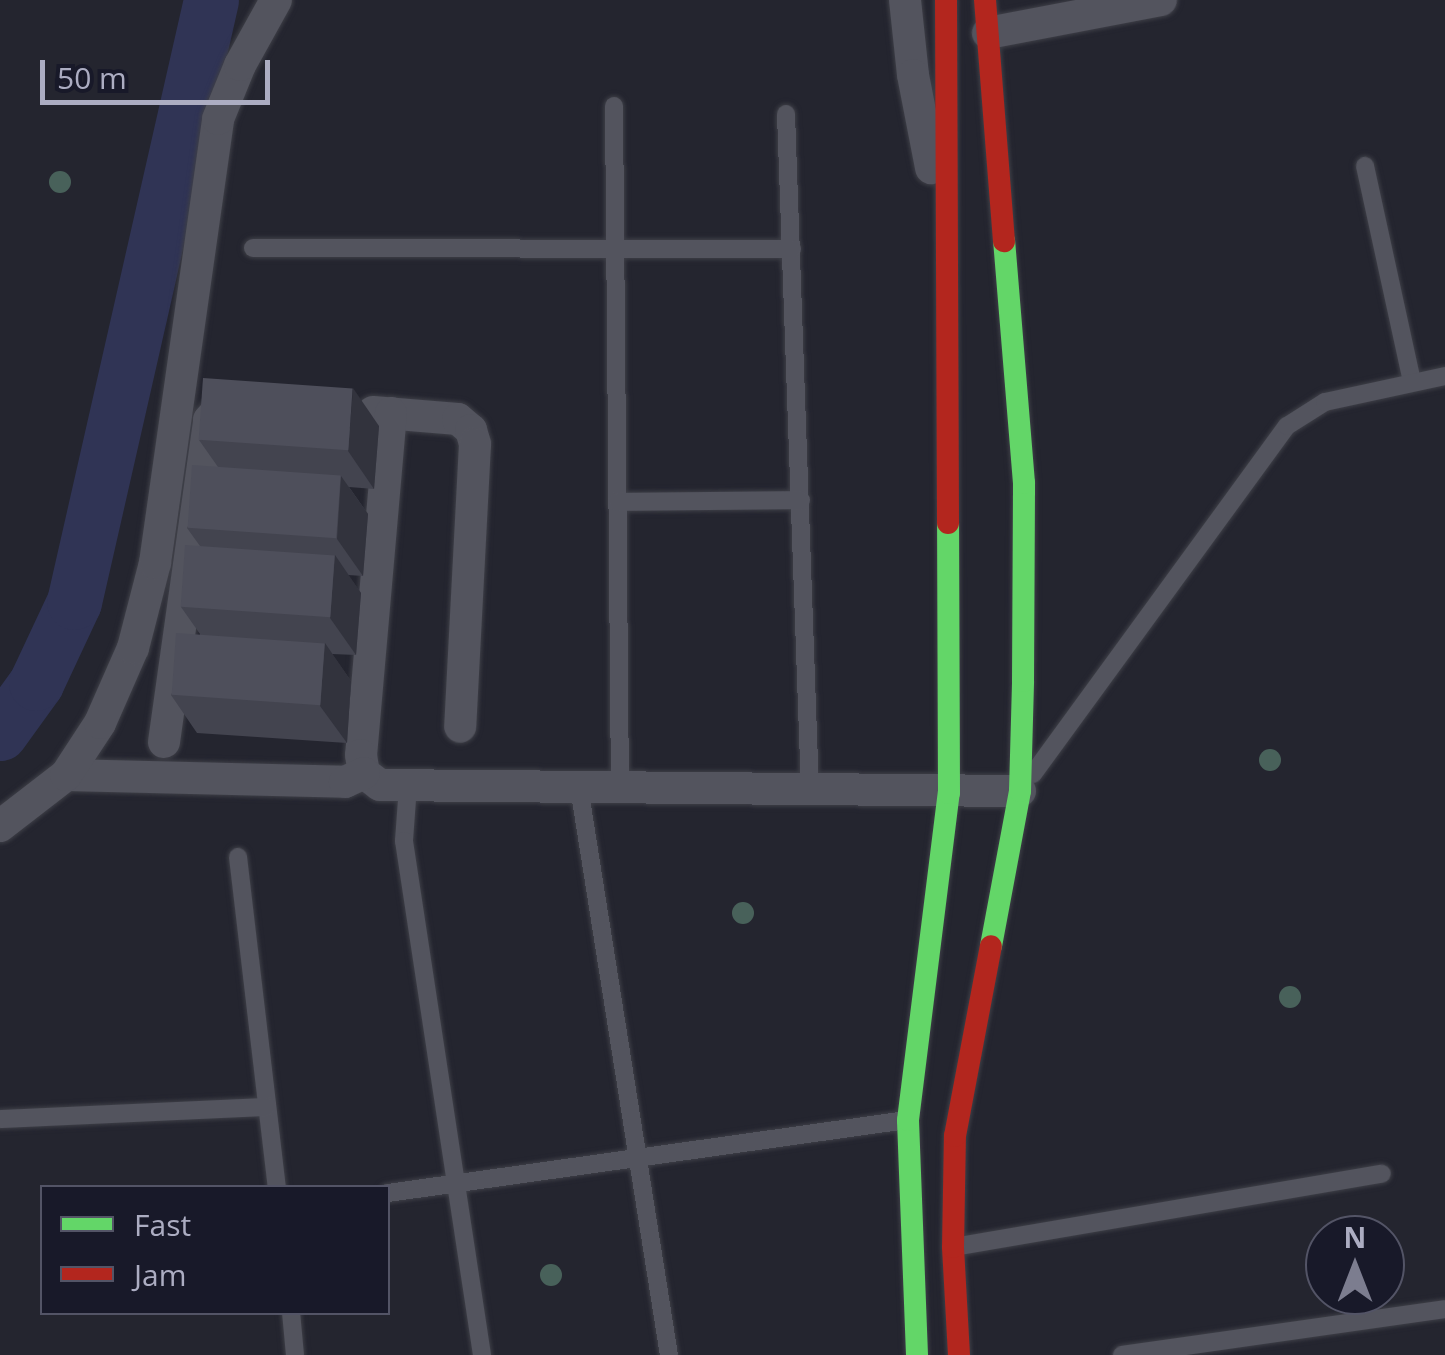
<!DOCTYPE html>
<html>
<head>
<meta charset="utf-8">
<style>
  body { margin:0 }
  #map { position:relative; width:1445px; height:1355px; overflow:hidden; background:#24252f; font-family:"Open Sans",sans-serif }
  div>[style] { position:absolute }
  [style*='--x'] { left:calc(var(--x)*1px); top:calc(var(--y)*1px); width:calc(var(--w)*1px); rotate:calc(var(--a)*1deg) }
  .river>* { height:55px; margin:-27.5px; padding:0 27.5px; transform-origin:27.5px; border-radius:27.5px; background:#303455 }
  .roads { filter:drop-shadow(0 0 2px #3e3f47) drop-shadow(0 0 2px #3e3f47) }
  .lane>* { height:18px; margin:-9px; padding:0 9px; transform-origin:9px; border-radius:9px; background:#53545e }
  .street>* { height:32px; margin:-16px; padding:0 16px; transform-origin:16px; border-radius:16px; background:#53545e }
  .fast>* { height:22px; margin:-11px; padding:0 11px; transform-origin:11px; border-radius:11px; background:#63d668 }
  .jam>* { height:22px; margin:-11px; padding:0 11px; transform-origin:11px; border-radius:11px; background:#b3261e }
  .trees>* { width:22px; height:22px; margin:-11px; border-radius:50%; background:#48615a }
  .wall>* { inset:0; background:#43444f }
  .shaded-wall>* { inset:0; background:#32333d }
  .building>* { inset:0; background:#4e4f5b; transform-origin:0 0 }
  span { translate:-50% -50%; white-space:nowrap; text-align:center; line-height:1.15; -webkit-text-stroke:9px #181929; paint-order:stroke }
  .legend { position:absolute; left:40px; top:1185px; width:350px; height:130px; box-sizing:border-box; background:#181929; border:2px solid #535466; margin:0; padding:12px 18px; list-style:none; font-size:30px; color:#acadc2 }
  .legend li { display:flex; align-items:center; gap:20px; height:50px }
  .legend b { width:50px; border:2px solid #535466 }
  .north { position:absolute; left:1305px; top:1215px; width:100px; height:100px; box-sizing:border-box; background:#181929; border:2px solid #535466; border-radius:50%; rotate:0deg; font-size:28px; font-weight:700; line-height:40px; text-align:center; color:#acadc2 }
  .north::after { content:''; display:block; margin:auto; width:35px; height:45px; background:#7c7d8f; clip-path:polygon(50% 0,100% 100%,50% 72%,0 100%) }
  .scale { position:absolute; left:40px; top:60px; width:230px; height:45px; box-sizing:border-box; border:5px solid #acadc2; border-top:0; padding-left:12px; font-size:30px; line-height:35px; white-space:nowrap; color:#acadc2; -webkit-text-stroke:8px #181929; paint-order:stroke }
</style>
</head>
<body>
<div id="map">
  <div class="river">
    <div style="--x:0;--y:733;--w:62;--a:-54.2"></div>
    <div style="--x:36;--y:683;--w:89;--a:-64.9"></div>
    <div style="--x:74;--y:602;--w:617;--a:-77.18"></div>
  </div>
  <div class="roads">
    <div class="lane">
      <div style="--x:614;--y:106;--w:681;--a:89.5"></div>
      <div style="--x:786;--y:114;--w:676;--a:87.97"></div>
      <div style="--x:1365;--y:166;--w:221;--a:77.7"></div>
      <div style="--x:253;--y:248;--w:539;--a:0.11"></div>
      <div style="--x:618;--y:502;--w:183;--a:-0.6"></div>
      <div style="--x:1033;--y:774;--w:431;--a:-53.9"></div>
      <div style="--x:1287;--y:426;--w:45;--a:-32.3"></div>
      <div style="--x:1325;--y:402;--w:123;--a:-12.2"></div>
      <div style="--x:408;--y:786;--w:55;--a:94.2"></div>
      <div style="--x:404;--y:841;--w:520;--a:81.37"></div>
      <div style="--x:579;--y:787;--w:575;--a:81"></div>
      <div style="--x:238;--y:857;--w:333;--a:83.3"></div>
      <div style="--x:0;--y:1119;--w:267;--a:-2.6"></div>
      <div style="--x:388;--y:1193;--w:524;--a:-8.01"></div>
      <div style="--x:953;--y:1247;--w:435;--a:-9.7"></div>
      <div style="--x:291;--y:1312;--w:43;--a:84.7"></div>
      <div style="--x:1122;--y:1355;--w:326;--a:-8.1"></div>
    </div>
    <div class="street">
      <div style="--x:905;--y:0;--w:75;--a:83.9"></div>
      <div style="--x:913;--y:75;--w:95;--a:79"></div>
      <div style="--x:988;--y:33;--w:176;--a:-10.8"></div>
      <div style="--x:373;--y:412;--w:85;--a:4.7"></div>
      <div style="--x:458;--y:419;--w:17;--a:40"></div>
      <div style="--x:471;--y:430;--w:15;--a:74"></div>
      <div style="--x:475;--y:444;--w:283;--a:93"></div>
      <div style="--x:391;--y:413;--w:343;--a:95"></div>
      <div style="--x:361;--y:755;--w:18;--a:81"></div>
      <div style="--x:364;--y:773;--w:20;--a:37"></div>
      <div style="--x:380;--y:785;--w:640;--a:0.54"></div>
      <div style="--x:164;--y:742;--w:325;--a:-82"></div>
      <div style="--x:209;--y:420;--w:15;--a:-48"></div>
      <div style="--x:66;--y:775;--w:279;--a:1.4"></div>
      <div style="--x:345;--y:782;--w:21;--a:-25"></div>
      <div style="--x:0;--y:826;--w:83;--a:-37.7"></div>
      <div style="--x:66;--y:775;--w:62;--a:-56.8"></div>
      <div style="--x:100;--y:723;--w:82;--a:-66.3"></div>
      <div style="--x:133;--y:648;--w:88;--a:-75.5"></div>
      <div style="--x:155;--y:563;--w:448;--a:-81.9"></div>
      <div style="--x:218;--y:119;--w:58;--a:-67.8"></div>
      <div style="--x:240;--y:65;--w:74;--a:-61"></div>
    </div>
    <div class="fast">
      <div style="--x:991;--y:946;--w:158;--a:-79.4"></div>
      <div style="--x:1020;--y:791;--w:110;--a:-88.4"></div>
      <div style="--x:1023;--y:681;--w:198;--a:-89.7"></div>
      <div style="--x:1024;--y:483;--w:243;--a:-94.7"></div>
      <div style="--x:917;--y:1355;--w:235;--a:-92.2"></div>
      <div style="--x:908;--y:1120;--w:330;--a:-82.9"></div>
      <div style="--x:949;--y:793;--w:270;--a:-90.2"></div>
    </div>
    <div class="jam">
      <div style="--x:946;--y:0;--w:523;--a:89.78"></div>
      <div style="--x:985;--y:0;--w:242;--a:85.5"></div>
      <div style="--x:959;--y:1355;--w:108;--a:-93.2"></div>
      <div style="--x:953;--y:1247;--w:111;--a:-89"></div>
      <div style="--x:955;--y:1136;--w:193;--a:-79.3"></div>
    </div>
  </div>
  <div class="trees">
    <div style="left:60px;top:182px"></div>
    <div style="left:1270px;top:760px"></div>
    <div style="left:743px;top:913px"></div>
    <div style="left:1290px;top:997px"></div>
    <div style="left:551px;top:1275px"></div>
  </div>
  <div class="wall">
    <div style="clip-path:polygon(379px 426px,374px 489px,349px 487px,368px 514px,363px 576px,348px 575px,361px 593px,356px 655px,332px 654px,351px 681px,347px 743px,197px 733px,171px 695px,200px 634px,181px 607px,200px 546px,187px 528px,218px 467px,199px 440px)"></div>
  </div>
  <div class="shaded-wall">
    <div style="clip-path:polygon(353px 388px,379px 426px,374px 489px,348px 451px)"></div>
    <div style="clip-path:polygon(341px 476px,368px 514px,363px 576px,337px 539px)"></div>
    <div style="clip-path:polygon(335px 555px,361px 593px,356px 655px,330px 618px)"></div>
    <div style="clip-path:polygon(325px 643px,351px 681px,347px 743px,320px 706px)"></div>
  </div>
  <div class="building">
    <div style="left:203px;top:378px;width:150px;height:62px;rotate:4deg"></div>
    <div style="left:192px;top:465px;width:149px;height:63px;rotate:4deg"></div>
    <div style="left:185px;top:545px;width:150px;height:62px;rotate:4deg"></div>
    <div style="left:176px;top:633px;width:149px;height:62px;rotate:4deg"></div>
  </div>
  <ul class="legend">
  <li><b style="height:12px;background:#63d668"></b>Fast</li>
  <li><b style="height:12px;background:#b3261e"></b>Jam</li>
  </ul>
  <div class="north">N</div>
  <div class="scale">50 m</div>
</div>
</body>
</html>
